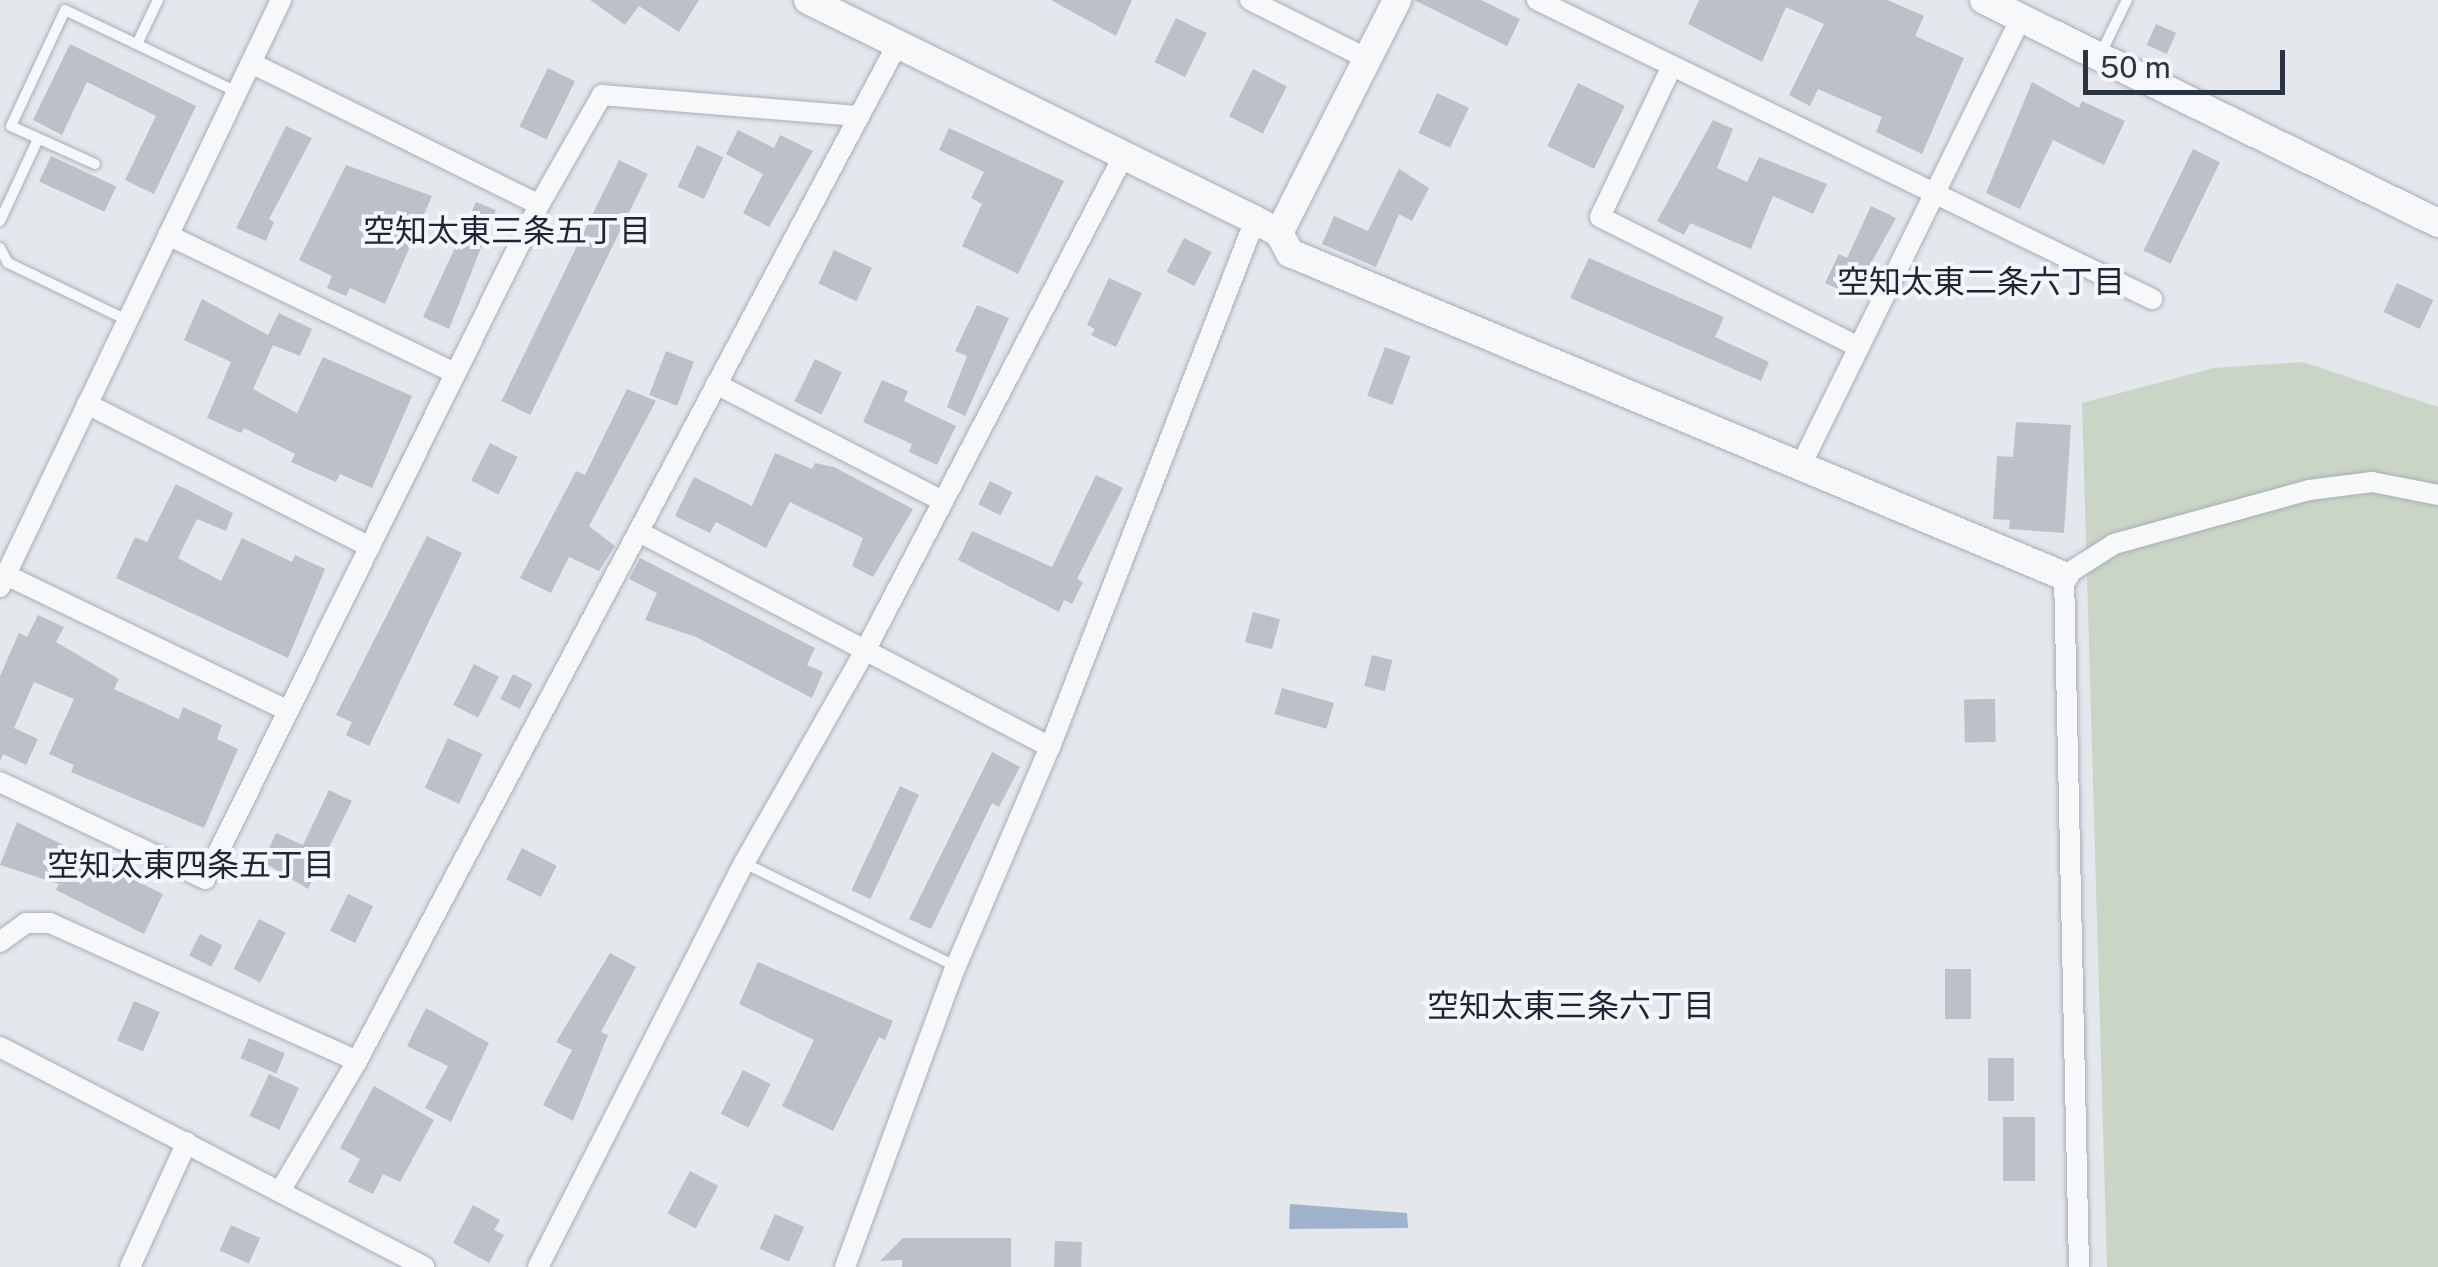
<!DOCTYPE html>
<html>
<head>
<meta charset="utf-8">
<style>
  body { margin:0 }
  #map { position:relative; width:2438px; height:1267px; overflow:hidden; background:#e4e7ec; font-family:"Public Sans","Noto Sans JP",sans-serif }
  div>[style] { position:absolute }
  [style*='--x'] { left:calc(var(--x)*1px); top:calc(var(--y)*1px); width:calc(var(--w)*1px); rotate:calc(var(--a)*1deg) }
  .green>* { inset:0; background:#c9d6c5 }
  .water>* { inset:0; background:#9fb4cc }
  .building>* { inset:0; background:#bbc0ca; transform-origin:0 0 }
  .roads { filter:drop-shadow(0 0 2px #a9aeb7) drop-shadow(0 0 2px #a9aeb7) }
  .service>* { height:10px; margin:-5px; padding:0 5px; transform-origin:5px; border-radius:5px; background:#f7f8fa }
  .minor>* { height:20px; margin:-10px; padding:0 10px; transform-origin:10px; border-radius:10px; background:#f7f8fa }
  .tertiary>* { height:28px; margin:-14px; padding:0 14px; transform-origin:14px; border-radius:14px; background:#f7f8fa }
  span { translate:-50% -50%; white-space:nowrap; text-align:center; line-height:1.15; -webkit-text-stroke:8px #f4f6f9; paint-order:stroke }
  .neighbourhood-label { font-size:32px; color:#1d2536 }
  .scale { position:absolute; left:2083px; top:50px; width:202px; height:45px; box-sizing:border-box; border:5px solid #2b3445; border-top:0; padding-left:12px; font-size:30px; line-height:35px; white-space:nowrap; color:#2b3445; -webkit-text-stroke:8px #f4f6f9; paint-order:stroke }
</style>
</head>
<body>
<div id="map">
  <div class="green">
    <div style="clip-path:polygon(2303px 362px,2438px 407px,2438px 1267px,2107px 1267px,2082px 403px,2214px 368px)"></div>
  </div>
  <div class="water">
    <div style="clip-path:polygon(1290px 1204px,1407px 1213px,1408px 1228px,1289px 1229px)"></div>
  </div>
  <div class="building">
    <div style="clip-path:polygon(590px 0,699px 0,679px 32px,639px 6px,625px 25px)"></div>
    <div style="clip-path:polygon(1051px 0,1132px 0,1116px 36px)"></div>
    <div style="clip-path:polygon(1414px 0,1481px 0,1520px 19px,1507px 46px)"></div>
    <div style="clip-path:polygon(1699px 0,1887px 0,1924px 16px,1915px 36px,1964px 58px,1922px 154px,1876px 132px,1882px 117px,1818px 89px,1810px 106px,1789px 95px,1824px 24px,1786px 7px,1762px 62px,1688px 24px)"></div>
    <div style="left:1176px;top:18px;width:34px;height:49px;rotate:26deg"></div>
    <div style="left:2156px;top:24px;width:22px;height:23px;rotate:24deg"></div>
    <div style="clip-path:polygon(70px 44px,196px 106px,154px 194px,125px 180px,156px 116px,87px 82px,62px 135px,33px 120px)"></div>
    <div style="left:548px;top:68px;width:30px;height:65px;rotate:26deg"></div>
    <div style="left:1253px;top:69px;width:38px;height:53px;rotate:27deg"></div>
    <div style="clip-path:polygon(2032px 82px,2079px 108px,2082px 101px,2125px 121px,2104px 165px,2053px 140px,2020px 209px,1986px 193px)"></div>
    <div style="left:1578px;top:83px;width:52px;height:70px;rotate:26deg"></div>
    <div style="left:1437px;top:93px;width:35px;height:44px;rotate:25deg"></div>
    <div style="clip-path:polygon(1713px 120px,1733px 129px,1717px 168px,1747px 182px,1759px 157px,1827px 184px,1813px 214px,1773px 196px,1751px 249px,1690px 223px,1684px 235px,1657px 221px)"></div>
    <div style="clip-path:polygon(286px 126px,312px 138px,269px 219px,274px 222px,266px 241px,236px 228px)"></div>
    <div style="clip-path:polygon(949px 128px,1064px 181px,1018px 274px,962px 246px,982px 204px,971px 198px,984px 172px,939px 150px)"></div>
    <div style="clip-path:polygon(738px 130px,774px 148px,780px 135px,813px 151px,769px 227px,743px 213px,763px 174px,726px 154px)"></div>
    <div style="left:697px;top:145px;width:29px;height:46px;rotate:25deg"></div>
    <div style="left:2193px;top:149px;width:30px;height:113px;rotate:26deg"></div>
    <div style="left:51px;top:156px;width:72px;height:28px;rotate:25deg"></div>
    <div style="left:619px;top:160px;width:32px;height:268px;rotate:26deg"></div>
    <div style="clip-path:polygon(346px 165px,432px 196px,385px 304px,350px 288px,346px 296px,327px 288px,332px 276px,299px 260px)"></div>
    <div style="clip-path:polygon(1399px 169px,1429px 188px,1412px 221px,1399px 214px,1376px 267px,1322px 244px,1334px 216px,1368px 231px)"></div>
    <div style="clip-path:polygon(476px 202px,496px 210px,449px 329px,423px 317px)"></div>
    <div style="clip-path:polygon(1871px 206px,1896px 218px,1853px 296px,1825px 283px,1839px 254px,1847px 258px)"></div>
    <div style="left:1184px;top:238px;width:31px;height:38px;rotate:27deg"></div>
    <div style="left:834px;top:250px;width:42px;height:37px;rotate:25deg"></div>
    <div style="clip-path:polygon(1589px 258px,1724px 317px,1715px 337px,1769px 362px,1761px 381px,1570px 298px)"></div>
    <div style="clip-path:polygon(1109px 278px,1142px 293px,1116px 347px,1091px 335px,1095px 329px,1087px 325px)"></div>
    <div style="left:2397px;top:283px;width:40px;height:32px;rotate:25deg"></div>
    <div style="clip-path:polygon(202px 299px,268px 335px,279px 313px,312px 329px,300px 356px,273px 345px,253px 389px,297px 413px,323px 357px,412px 396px,372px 488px,340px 474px,336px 482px,291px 462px,295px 454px,244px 428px,241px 433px,207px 418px,231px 362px,184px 340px)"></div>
    <div style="clip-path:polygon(977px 305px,1009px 318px,965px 416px,947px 407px,967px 356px,955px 351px)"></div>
    <div style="left:1385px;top:347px;width:27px;height:52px;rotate:20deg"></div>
    <div style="left:666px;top:351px;width:30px;height:47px;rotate:21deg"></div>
    <div style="left:815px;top:359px;width:30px;height:47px;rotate:26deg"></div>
    <div style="clip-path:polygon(882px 380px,908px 391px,904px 401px,956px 426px,937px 465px,909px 452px,912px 444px,863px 422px)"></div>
    <div style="clip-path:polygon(627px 389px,656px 401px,589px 526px,615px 546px,599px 571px,569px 557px,551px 593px,520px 578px,576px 471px,585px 475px)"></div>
    <div style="clip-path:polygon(2016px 422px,2071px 425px,2064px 533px,2009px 529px,2010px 520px,1993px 519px,1997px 456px,2013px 457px)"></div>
    <div style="left:490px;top:443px;width:31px;height:42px;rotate:27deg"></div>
    <div style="clip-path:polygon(775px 453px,812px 469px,815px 463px,834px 467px,913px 509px,873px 577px,852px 566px,863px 538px,790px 502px,766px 548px,716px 522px,710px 533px,675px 516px,694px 477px,752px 506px)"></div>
    <div style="clip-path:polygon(1096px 475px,1123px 488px,1077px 579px,1083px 582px,1072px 604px,1064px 600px,1059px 612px,958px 560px,972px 531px,1052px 567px)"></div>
    <div style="left:990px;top:481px;width:25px;height:26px;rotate:27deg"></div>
    <div style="clip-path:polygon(176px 484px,233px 513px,226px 531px,197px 519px,178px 558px,221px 581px,242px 538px,292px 562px,295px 555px,325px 569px,288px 658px,116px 578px,135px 537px,147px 542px)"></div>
    <div style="clip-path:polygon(427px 536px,462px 553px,369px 746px,346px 735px,352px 722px,336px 715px)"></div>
    <div style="clip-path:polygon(640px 558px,815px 648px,807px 665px,823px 672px,812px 698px,696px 637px,645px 620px,657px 593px,629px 579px)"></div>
    <div style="left:1253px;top:612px;width:28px;height:31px;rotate:15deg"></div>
    <div style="clip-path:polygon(38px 615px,64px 627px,56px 642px,119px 679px,114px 689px,179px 719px,183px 707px,222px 725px,217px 739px,238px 749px,204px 828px,71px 772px,74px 765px,49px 754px,74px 699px,34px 682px,14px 728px,38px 739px,26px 765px,3px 754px,0 761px,0 676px,19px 633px,27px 637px)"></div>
    <div style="left:1372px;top:655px;width:21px;height:32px;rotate:14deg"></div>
    <div style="left:474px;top:664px;width:28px;height:46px;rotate:27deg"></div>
    <div style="left:513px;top:674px;width:22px;height:28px;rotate:27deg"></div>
    <div style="left:1282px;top:688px;width:54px;height:27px;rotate:16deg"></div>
    <div style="left:1995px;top:699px;width:43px;height:31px;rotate:89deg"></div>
    <div style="left:448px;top:738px;width:38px;height:55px;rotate:25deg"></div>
    <div style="clip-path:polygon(992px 752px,1020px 767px,999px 807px,992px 803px,931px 929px,909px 919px)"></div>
    <div style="left:900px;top:786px;width:21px;height:115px;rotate:25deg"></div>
    <div style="clip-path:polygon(329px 790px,352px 801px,308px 889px,263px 862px,276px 833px,303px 845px)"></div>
    <div style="clip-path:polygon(17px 822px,163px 894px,144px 934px,56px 890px,59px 884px,0 865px)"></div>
    <div style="left:522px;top:848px;width:39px;height:35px;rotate:27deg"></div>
    <div style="left:348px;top:894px;width:28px;height:41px;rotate:26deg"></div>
    <div style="left:259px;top:919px;width:30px;height:56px;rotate:27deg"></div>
    <div style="left:200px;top:934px;width:25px;height:24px;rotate:27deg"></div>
    <div style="clip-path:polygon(610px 953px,636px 967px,601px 1032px,608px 1035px,573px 1121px,543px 1105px,572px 1050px,556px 1042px)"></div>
    <div style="clip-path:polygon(758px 962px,893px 1021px,885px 1040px,879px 1037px,833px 1131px,782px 1106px,814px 1040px,739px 1004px)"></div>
    <div style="left:1945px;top:969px;width:26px;height:50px"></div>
    <div style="left:134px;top:1001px;width:28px;height:43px;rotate:23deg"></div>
    <div style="clip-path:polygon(426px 1008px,489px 1043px,451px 1122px,425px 1108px,448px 1066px,407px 1046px)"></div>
    <div style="left:249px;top:1038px;width:39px;height:22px;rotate:23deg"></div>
    <div style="left:1988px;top:1058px;width:26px;height:43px"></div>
    <div style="left:743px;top:1070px;width:31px;height:49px;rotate:27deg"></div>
    <div style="left:269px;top:1074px;width:33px;height:46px;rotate:25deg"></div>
    <div style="clip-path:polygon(374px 1086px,434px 1120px,400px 1182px,383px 1174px,373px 1194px,348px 1182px,360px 1159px,340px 1148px)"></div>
    <div style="left:2003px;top:1117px;width:32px;height:64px"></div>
    <div style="left:690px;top:1171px;width:32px;height:48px;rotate:28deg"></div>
    <div style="clip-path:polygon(473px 1205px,500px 1220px,494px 1230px,504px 1235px,489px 1263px,453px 1243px)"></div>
    <div style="left:775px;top:1214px;width:32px;height:38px;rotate:24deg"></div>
    <div style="left:231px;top:1225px;width:32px;height:28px;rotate:24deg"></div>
    <div style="clip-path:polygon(903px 1238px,1011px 1238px,1011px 1267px,902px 1267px,902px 1260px,880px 1261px)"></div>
    <div style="left:1055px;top:1241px;width:27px;height:26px;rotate:2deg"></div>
  </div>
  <div class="roads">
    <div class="service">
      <div style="--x:137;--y:44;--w:49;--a:-64.5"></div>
      <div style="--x:2101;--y:53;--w:59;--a:-63.9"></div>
      <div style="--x:95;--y:164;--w:92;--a:-155.7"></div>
      <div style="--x:11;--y:126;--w:128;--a:-65"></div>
      <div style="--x:65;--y:10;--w:191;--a:25.5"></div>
      <div style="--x:0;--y:221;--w:90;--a:-65.1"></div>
      <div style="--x:0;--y:248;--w:17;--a:62"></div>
      <div style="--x:8;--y:263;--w:132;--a:25.6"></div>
      <div style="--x:744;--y:863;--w:235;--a:26"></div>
    </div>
    <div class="minor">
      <div style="--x:1250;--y:0;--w:132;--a:26.6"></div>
      <div style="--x:1537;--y:0;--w:684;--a:25.93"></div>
      <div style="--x:251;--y:63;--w:321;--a:26.2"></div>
      <div style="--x:1672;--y:66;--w:167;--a:115.5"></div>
      <div style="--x:1600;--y:217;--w:290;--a:26.7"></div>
      <div style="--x:168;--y:235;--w:318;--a:25.7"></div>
      <div style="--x:716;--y:384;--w:255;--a:27.3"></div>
      <div style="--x:87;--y:404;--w:317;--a:26.8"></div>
      <div style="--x:1801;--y:465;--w:498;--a:-63.8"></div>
      <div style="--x:639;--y:532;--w:464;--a:27.6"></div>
      <div style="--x:6;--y:575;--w:313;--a:25.7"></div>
      <div style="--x:0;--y:587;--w:651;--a:-64.42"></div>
      <div style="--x:0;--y:782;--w:227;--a:25.3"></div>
      <div style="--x:205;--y:879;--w:752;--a:-63.64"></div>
      <div style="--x:539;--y:205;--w:127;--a:-60.2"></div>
      <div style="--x:602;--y:95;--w:258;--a:4.7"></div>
      <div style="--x:0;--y:942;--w:32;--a:-36"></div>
      <div style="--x:26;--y:923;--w:24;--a:0"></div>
      <div style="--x:50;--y:923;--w:337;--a:24.2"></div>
      <div style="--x:0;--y:1047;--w:478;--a:27.4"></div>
      <div style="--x:282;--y:1188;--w:147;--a:-59.4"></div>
      <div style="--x:357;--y:1061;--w:1153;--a:-62.01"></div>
      <div style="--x:130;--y:1267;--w:137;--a:-65.5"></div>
      <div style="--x:538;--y:1267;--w:453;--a:-63"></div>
      <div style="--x:744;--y:863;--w:244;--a:-60.3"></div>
      <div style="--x:865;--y:651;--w:560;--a:-62.43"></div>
      <div style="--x:845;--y:1267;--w:321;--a:-69.8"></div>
      <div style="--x:956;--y:966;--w:238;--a:-66.8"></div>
      <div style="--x:1050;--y:747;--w:565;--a:-68.74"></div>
      <div style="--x:2079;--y:1267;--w:691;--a:-91.24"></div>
      <div style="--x:2064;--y:576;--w:59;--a:-32.6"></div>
      <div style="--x:2114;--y:544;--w:202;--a:-15.5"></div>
      <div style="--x:2309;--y:490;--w:64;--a:-7.2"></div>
      <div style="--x:2372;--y:482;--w:67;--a:11.1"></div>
    </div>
    <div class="tertiary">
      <div style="--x:808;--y:0;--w:498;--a:26.2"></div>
      <div style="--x:1255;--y:220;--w:27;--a:28"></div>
      <div style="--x:1279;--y:233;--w:23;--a:61"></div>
      <div style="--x:1290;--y:253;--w:839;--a:22.65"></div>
      <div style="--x:1984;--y:0;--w:506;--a:26.16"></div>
      <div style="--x:1279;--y:233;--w:261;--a:-63.1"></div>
    </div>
  </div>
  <div class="neighbourhood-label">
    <span style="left:507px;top:231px">空知太東三条五丁目</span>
    <span style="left:1981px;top:282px">空知太東二条六丁目</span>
    <span style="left:191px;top:865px">空知太東四条五丁目</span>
    <span style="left:1571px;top:1006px">空知太東三条六丁目</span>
  </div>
  <div class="scale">50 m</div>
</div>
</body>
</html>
